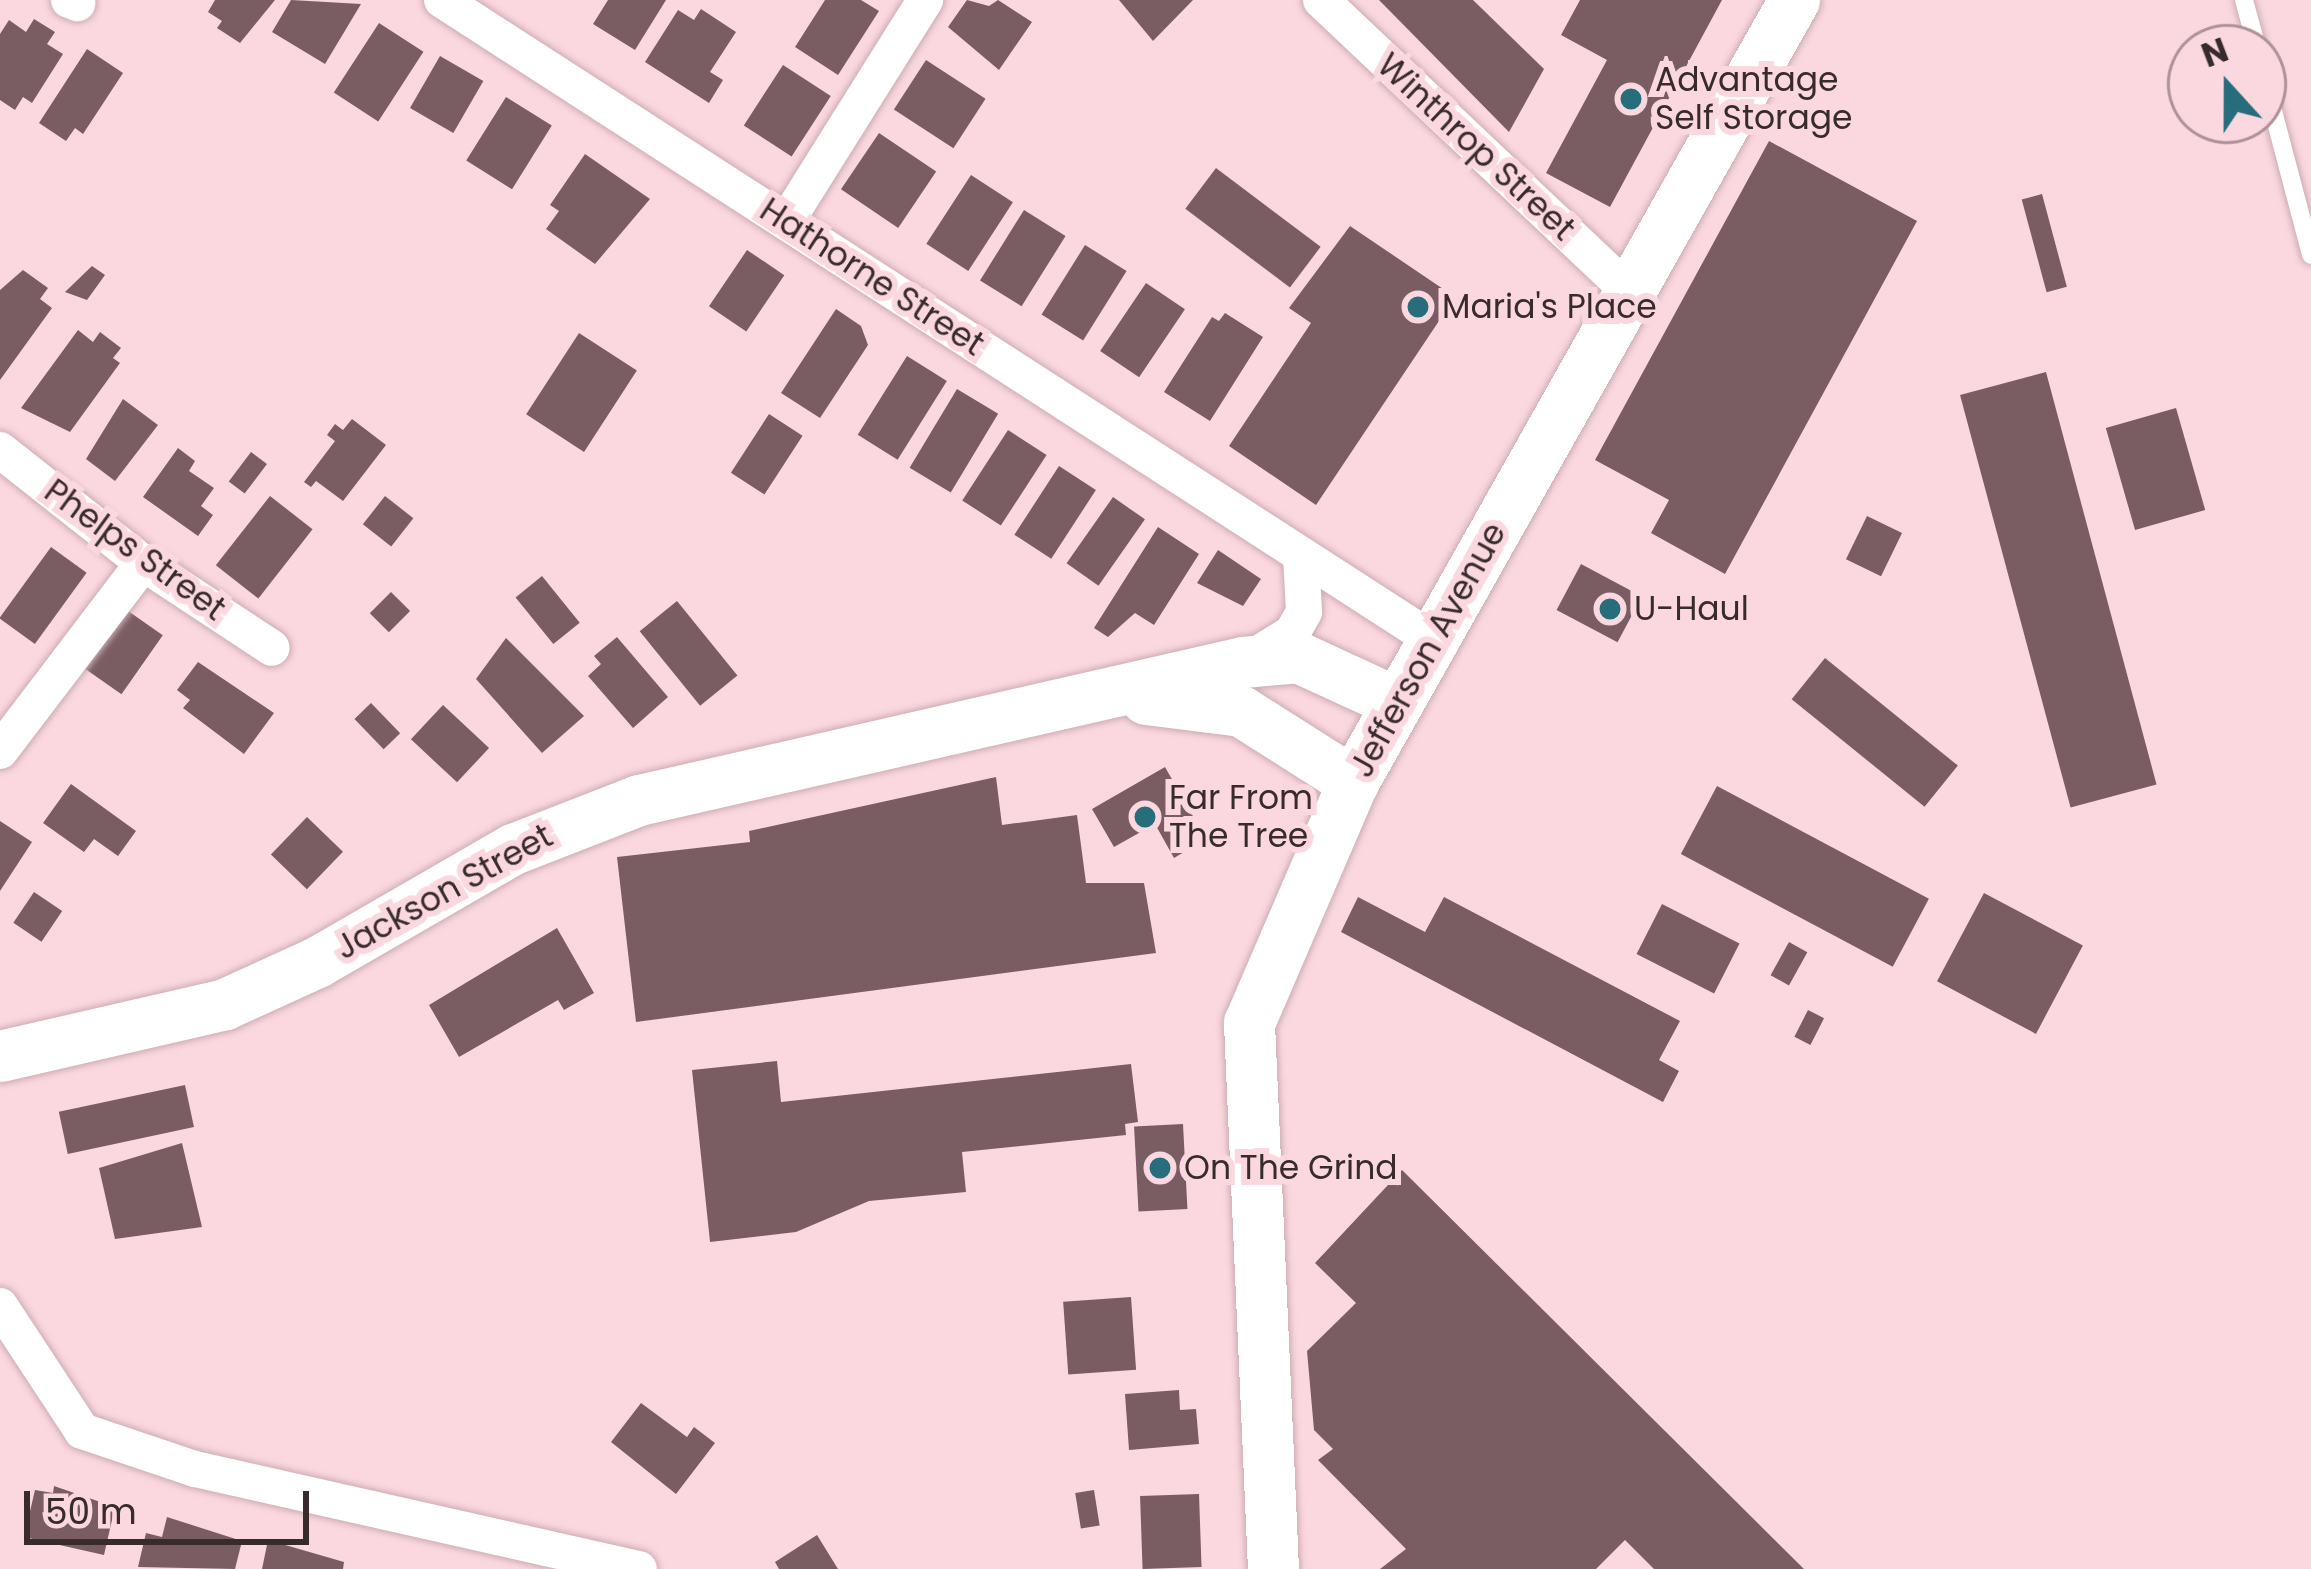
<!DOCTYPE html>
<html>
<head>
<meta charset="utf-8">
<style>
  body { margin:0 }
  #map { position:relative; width:2311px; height:1569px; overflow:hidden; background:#fbd8df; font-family:Poppins,sans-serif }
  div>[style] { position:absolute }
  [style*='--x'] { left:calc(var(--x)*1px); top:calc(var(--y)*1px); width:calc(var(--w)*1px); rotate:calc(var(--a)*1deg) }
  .building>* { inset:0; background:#7a5d63; transform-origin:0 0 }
  .roads { filter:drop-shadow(0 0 3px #cdacb2) drop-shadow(0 0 3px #cdacb2) }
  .service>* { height:18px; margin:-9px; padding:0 9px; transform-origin:9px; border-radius:9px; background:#fff }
  .minor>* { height:36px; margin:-18px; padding:0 18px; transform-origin:18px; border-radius:18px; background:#fff }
  .secondary>* { height:51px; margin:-25.5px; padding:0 25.5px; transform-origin:25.5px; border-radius:25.5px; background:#fff }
  .dots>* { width:33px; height:33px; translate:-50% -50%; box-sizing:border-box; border:6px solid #fbd8df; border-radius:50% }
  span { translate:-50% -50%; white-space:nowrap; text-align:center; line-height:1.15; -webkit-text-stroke:12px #fbd8df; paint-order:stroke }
  .poi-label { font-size:33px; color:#382b2e }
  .left { translate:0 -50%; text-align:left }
  .street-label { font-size:33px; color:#382b2e }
  .north { position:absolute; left:2167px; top:24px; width:120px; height:120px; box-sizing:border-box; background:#fbd8df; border:3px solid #ad9398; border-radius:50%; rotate:339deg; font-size:33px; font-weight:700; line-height:48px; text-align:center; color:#382b2e }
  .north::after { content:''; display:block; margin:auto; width:42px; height:54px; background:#276d7c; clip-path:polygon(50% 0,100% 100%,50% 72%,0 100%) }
  .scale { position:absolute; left:24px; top:1491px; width:285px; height:54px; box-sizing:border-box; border:6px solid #382b2e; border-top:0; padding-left:15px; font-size:36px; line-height:42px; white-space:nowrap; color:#382b2e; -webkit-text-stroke:9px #fbd8df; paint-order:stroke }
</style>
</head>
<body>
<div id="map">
  <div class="building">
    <div style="clip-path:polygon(215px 0,275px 0,240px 43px,217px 28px,222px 21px,208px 12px)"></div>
    <div style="clip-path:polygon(291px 0,361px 4px,325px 64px,272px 32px)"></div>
    <div style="clip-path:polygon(608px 0,666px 0,635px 50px,593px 24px)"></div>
    <div style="clip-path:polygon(825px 0,861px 0,879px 11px,838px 75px,795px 47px)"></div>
    <div style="clip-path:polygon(967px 0,989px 6px,998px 0,1032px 22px,999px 70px,948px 27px)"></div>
    <div style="clip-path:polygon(1119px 0,1193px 0,1153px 41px)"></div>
    <div style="clip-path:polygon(1379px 0,1473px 0,1544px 69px,1509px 132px)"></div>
    <div style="clip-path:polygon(1580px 0,1722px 0,1610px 207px,1546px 173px,1607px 60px,1561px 35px)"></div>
    <div style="clip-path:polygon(701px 9px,736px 32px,710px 72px,723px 80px,709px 103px,645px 62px,678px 10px,694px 20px)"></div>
    <div style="clip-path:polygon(34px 19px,55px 32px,47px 44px,63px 54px,32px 103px,23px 97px,15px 110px,0 100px,0 34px,9px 20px,26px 32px)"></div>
    <div style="left:379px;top:23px;width:53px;height:83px;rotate:33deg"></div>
    <div style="clip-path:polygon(87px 49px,123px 73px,83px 134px,75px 128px,66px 141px,39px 123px)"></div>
    <div style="left:440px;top:56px;width:50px;height:60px;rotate:30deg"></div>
    <div style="left:926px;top:60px;width:71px;height:59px;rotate:33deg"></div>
    <div style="left:783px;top:65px;width:57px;height:72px;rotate:33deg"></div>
    <div style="left:506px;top:97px;width:54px;height:75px;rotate:32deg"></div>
    <div style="left:879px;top:133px;width:69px;height:68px;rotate:34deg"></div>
    <div style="clip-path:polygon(1769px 141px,1917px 221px,1725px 574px,1651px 533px,1669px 500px,1595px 460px)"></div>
    <div style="clip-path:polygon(585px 154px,650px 199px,595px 264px,546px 229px,559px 211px,550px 205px)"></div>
    <div style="left:1216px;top:168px;width:131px;height:51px;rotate:37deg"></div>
    <div style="left:971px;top:175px;width:50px;height:82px;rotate:33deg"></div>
    <div style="left:2042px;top:194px;width:96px;height:21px;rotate:75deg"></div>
    <div style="left:1024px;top:210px;width:49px;height:83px;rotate:32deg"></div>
    <div style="clip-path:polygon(1350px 226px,1455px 297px,1316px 505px,1229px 446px,1311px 323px,1289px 308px)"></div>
    <div style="left:1085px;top:245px;width:49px;height:82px;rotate:32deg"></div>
    <div style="left:747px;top:250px;width:45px;height:68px;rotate:34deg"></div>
    <div style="clip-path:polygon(92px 266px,105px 275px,87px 300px,65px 292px)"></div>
    <div style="clip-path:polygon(23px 270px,48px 288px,40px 299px,52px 308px,0 380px,0 290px)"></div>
    <div style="left:1146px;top:283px;width:47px;height:82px;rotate:34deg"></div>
    <div style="clip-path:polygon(836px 309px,861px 326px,868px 345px,820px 418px,781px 393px)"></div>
    <div style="clip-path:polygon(1225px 313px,1263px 337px,1210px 421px,1164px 392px,1212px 317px,1219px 321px)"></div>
    <div style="clip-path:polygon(78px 330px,93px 342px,100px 332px,121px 348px,113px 358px,120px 363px,70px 432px,21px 408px)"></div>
    <div style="left:579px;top:333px;width:69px;height:97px;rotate:33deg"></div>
    <div style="left:907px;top:356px;width:47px;height:93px;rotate:32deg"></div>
    <div style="left:2046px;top:372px;width:427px;height:89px;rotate:75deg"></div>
    <div style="left:957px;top:389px;width:48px;height:92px;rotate:31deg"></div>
    <div style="clip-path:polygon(123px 399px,158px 425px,115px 481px,86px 459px)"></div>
    <div style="left:2176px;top:408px;width:106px;height:73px;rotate:74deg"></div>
    <div style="left:769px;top:414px;width:40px;height:70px;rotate:33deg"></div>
    <div style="clip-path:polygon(352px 419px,386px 445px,343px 501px,316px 481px,311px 487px,304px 482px,335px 441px,327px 435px,335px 424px,343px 430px)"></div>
    <div style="left:1008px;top:430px;width:46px;height:84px;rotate:33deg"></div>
    <div style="clip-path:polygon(178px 448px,195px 461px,189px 471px,214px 488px,201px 506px,213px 515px,198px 536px,143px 497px)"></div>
    <div style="left:251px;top:452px;width:20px;height:37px;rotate:37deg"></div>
    <div style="left:1059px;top:466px;width:44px;height:82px;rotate:33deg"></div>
    <div style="left:270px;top:496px;width:54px;height:88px;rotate:38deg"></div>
    <div style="left:385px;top:496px;width:36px;height:36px;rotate:38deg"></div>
    <div style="left:1113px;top:497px;width:39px;height:81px;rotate:35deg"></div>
    <div style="left:1867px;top:516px;width:39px;height:48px;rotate:26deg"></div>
    <div style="clip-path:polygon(1158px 527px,1199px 554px,1154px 625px,1135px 613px,1108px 637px,1094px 628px)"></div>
    <div style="left:51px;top:547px;width:44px;height:88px;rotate:36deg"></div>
    <div style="clip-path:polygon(1218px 550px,1261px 579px,1243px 606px,1197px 583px)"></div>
    <div style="left:1581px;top:564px;width:69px;height:52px;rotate:28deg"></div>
    <div style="left:542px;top:576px;width:60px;height:34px;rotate:51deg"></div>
    <div style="left:391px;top:592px;width:27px;height:30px;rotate:45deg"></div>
    <div style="left:677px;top:601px;width:96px;height:48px;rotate:51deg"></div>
    <div style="left:121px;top:606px;width:51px;height:72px;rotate:35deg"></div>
    <div style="clip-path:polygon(617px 637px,668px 697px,633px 728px,588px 676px,601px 664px,594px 656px)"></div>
    <div style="clip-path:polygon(506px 638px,584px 716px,542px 753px,476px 679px)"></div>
    <div style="left:1825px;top:658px;width:171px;height:53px;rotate:39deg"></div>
    <div style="clip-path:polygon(198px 662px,274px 713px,244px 754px,183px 708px,190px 700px,177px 690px)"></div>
    <div style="left:371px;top:703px;width:42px;height:23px;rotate:46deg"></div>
    <div style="left:443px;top:705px;width:63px;height:47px;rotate:43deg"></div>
    <div style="clip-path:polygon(1165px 767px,1206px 839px,1174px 858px,1155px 824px,1114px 847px,1092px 809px)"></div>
    <div style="clip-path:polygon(996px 777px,1002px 825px,1077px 815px,1086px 883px,1144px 883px,1156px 953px,636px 1022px,617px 857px,750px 842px,749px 831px)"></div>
    <div style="clip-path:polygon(71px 784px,136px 831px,118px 856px,94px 839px,84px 852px,43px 823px)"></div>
    <div style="left:1717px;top:786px;width:240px;height:77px;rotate:28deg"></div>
    <div style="left:307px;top:817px;width:50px;height:52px;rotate:44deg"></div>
    <div style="clip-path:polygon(0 821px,32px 842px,0 891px)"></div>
    <div style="left:34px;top:892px;width:34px;height:37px;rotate:34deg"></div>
    <div style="left:1984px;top:893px;width:112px;height:100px;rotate:28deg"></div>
    <div style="clip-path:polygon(1358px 897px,1425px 932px,1444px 897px,1680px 1021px,1659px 1060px,1679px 1071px,1663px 1102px,1341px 932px)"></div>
    <div style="left:1662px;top:904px;width:87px;height:56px;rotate:27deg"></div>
    <div style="clip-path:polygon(557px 928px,594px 993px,564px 1010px,558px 1000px,459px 1057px,429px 1005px)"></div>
    <div style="left:1789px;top:942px;width:21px;height:38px;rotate:29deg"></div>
    <div style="left:1808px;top:1010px;width:18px;height:30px;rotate:27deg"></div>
    <div style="clip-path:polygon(777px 1061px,781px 1102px,1131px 1064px,1138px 1122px,1125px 1124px,1126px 1135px,962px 1152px,966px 1192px,869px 1201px,796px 1232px,710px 1242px,692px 1070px)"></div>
    <div style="left:185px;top:1085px;width:43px;height:129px;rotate:78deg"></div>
    <div style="left:1183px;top:1124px;width:85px;height:49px;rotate:87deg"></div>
    <div style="clip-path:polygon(182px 1143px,202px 1227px,115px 1239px,99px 1168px)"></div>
    <div style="clip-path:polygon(1402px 1170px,1804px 1569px,1654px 1569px,1625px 1540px,1596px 1569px,1380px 1569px,1406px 1549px,1318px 1460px,1333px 1449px,1314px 1430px,1307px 1351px,1356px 1303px,1315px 1263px)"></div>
    <div style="left:1131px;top:1297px;width:73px;height:68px;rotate:86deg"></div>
    <div style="clip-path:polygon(1179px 1390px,1180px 1410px,1196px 1409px,1199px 1444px,1129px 1450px,1125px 1394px)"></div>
    <div style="clip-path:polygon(641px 1403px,687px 1437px,694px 1427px,715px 1443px,676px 1494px,611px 1442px)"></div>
    <div style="clip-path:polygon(54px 1486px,115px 1507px,104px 1555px,24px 1537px,35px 1490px,53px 1493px)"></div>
    <div style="left:1094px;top:1490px;width:36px;height:19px;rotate:81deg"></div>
    <div style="left:1199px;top:1494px;width:73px;height:59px;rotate:88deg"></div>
    <div style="clip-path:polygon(167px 1517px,242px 1541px,235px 1569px,138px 1567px,146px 1533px,162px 1537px)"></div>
    <div style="clip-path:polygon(817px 1535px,838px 1569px,779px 1569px,775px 1562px)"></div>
    <div style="clip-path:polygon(268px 1540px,344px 1562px,343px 1569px,262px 1569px)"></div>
  </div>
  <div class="roads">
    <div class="service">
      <div style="--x:2244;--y:0;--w:50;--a:74.8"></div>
      <div style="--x:2263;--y:73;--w:188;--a:75.2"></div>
    </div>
    <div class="minor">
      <div style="--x:69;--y:0;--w:9;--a:21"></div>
      <div style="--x:442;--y:0;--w:1180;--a:32.85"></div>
      <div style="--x:1321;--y:0;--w:428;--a:43.4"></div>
      <div style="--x:786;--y:222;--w:262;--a:-57.9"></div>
      <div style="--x:0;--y:450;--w:182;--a:38.3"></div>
      <div style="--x:143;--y:563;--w:154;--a:33.4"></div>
      <div style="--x:1253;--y:657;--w:46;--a:-31.6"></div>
      <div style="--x:1292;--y:633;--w:24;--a:-60"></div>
      <div style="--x:1304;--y:612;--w:57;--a:-93"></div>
      <div style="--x:0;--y:751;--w:236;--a:-52.7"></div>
      <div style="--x:0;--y:1306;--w:149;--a:56.7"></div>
      <div style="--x:82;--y:1431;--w:119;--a:18.6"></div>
      <div style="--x:195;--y:1469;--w:455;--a:12.7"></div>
    </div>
    <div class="secondary">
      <div style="--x:1146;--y:699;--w:96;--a:7.2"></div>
      <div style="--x:1241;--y:711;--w:133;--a:32.4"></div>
      <div style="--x:0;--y:1056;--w:231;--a:-13"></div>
      <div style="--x:225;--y:1004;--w:101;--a:-24.5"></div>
      <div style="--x:317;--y:962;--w:226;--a:-30"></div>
      <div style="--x:513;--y:849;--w:135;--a:-21.3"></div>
      <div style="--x:639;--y:800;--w:620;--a:-12.87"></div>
      <div style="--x:1243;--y:662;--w:55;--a:-5.2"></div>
      <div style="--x:1298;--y:657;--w:108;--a:24.7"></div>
      <div style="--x:1273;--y:1569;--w:547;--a:-92.52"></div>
      <div style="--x:1249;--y:1023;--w:262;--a:-66.7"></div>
      <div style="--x:1353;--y:782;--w:898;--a:-60.58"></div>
    </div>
  </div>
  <div class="dots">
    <div style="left:1631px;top:99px;background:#276d7c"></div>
    <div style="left:1418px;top:307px;background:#276d7c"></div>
    <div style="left:1610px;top:609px;background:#276d7c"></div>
    <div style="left:1145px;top:817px;background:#276d7c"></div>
    <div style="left:1160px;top:1168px;background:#276d7c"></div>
  </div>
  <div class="poi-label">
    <span class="left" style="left:1655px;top:99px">Advantage<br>Self Storage</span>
    <span class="left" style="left:1442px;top:307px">Maria's Place</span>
    <span class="left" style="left:1634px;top:609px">U-Haul</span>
    <span class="left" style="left:1169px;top:817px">Far From<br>The Tree</span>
    <span class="left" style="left:1184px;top:1168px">On The Grind</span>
  </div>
  <div class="street-label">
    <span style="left:1476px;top:147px;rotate:43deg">Winthrop Street</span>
    <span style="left:872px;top:277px;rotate:33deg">Hathorne Street</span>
    <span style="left:135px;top:550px;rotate:36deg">Phelps Street</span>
    <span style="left:1428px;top:650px;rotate:-61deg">Jefferson Avenue</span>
    <span style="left:444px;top:892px;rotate:-29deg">Jackson Street</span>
  </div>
  <div class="north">N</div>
  <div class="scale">50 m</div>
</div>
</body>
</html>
